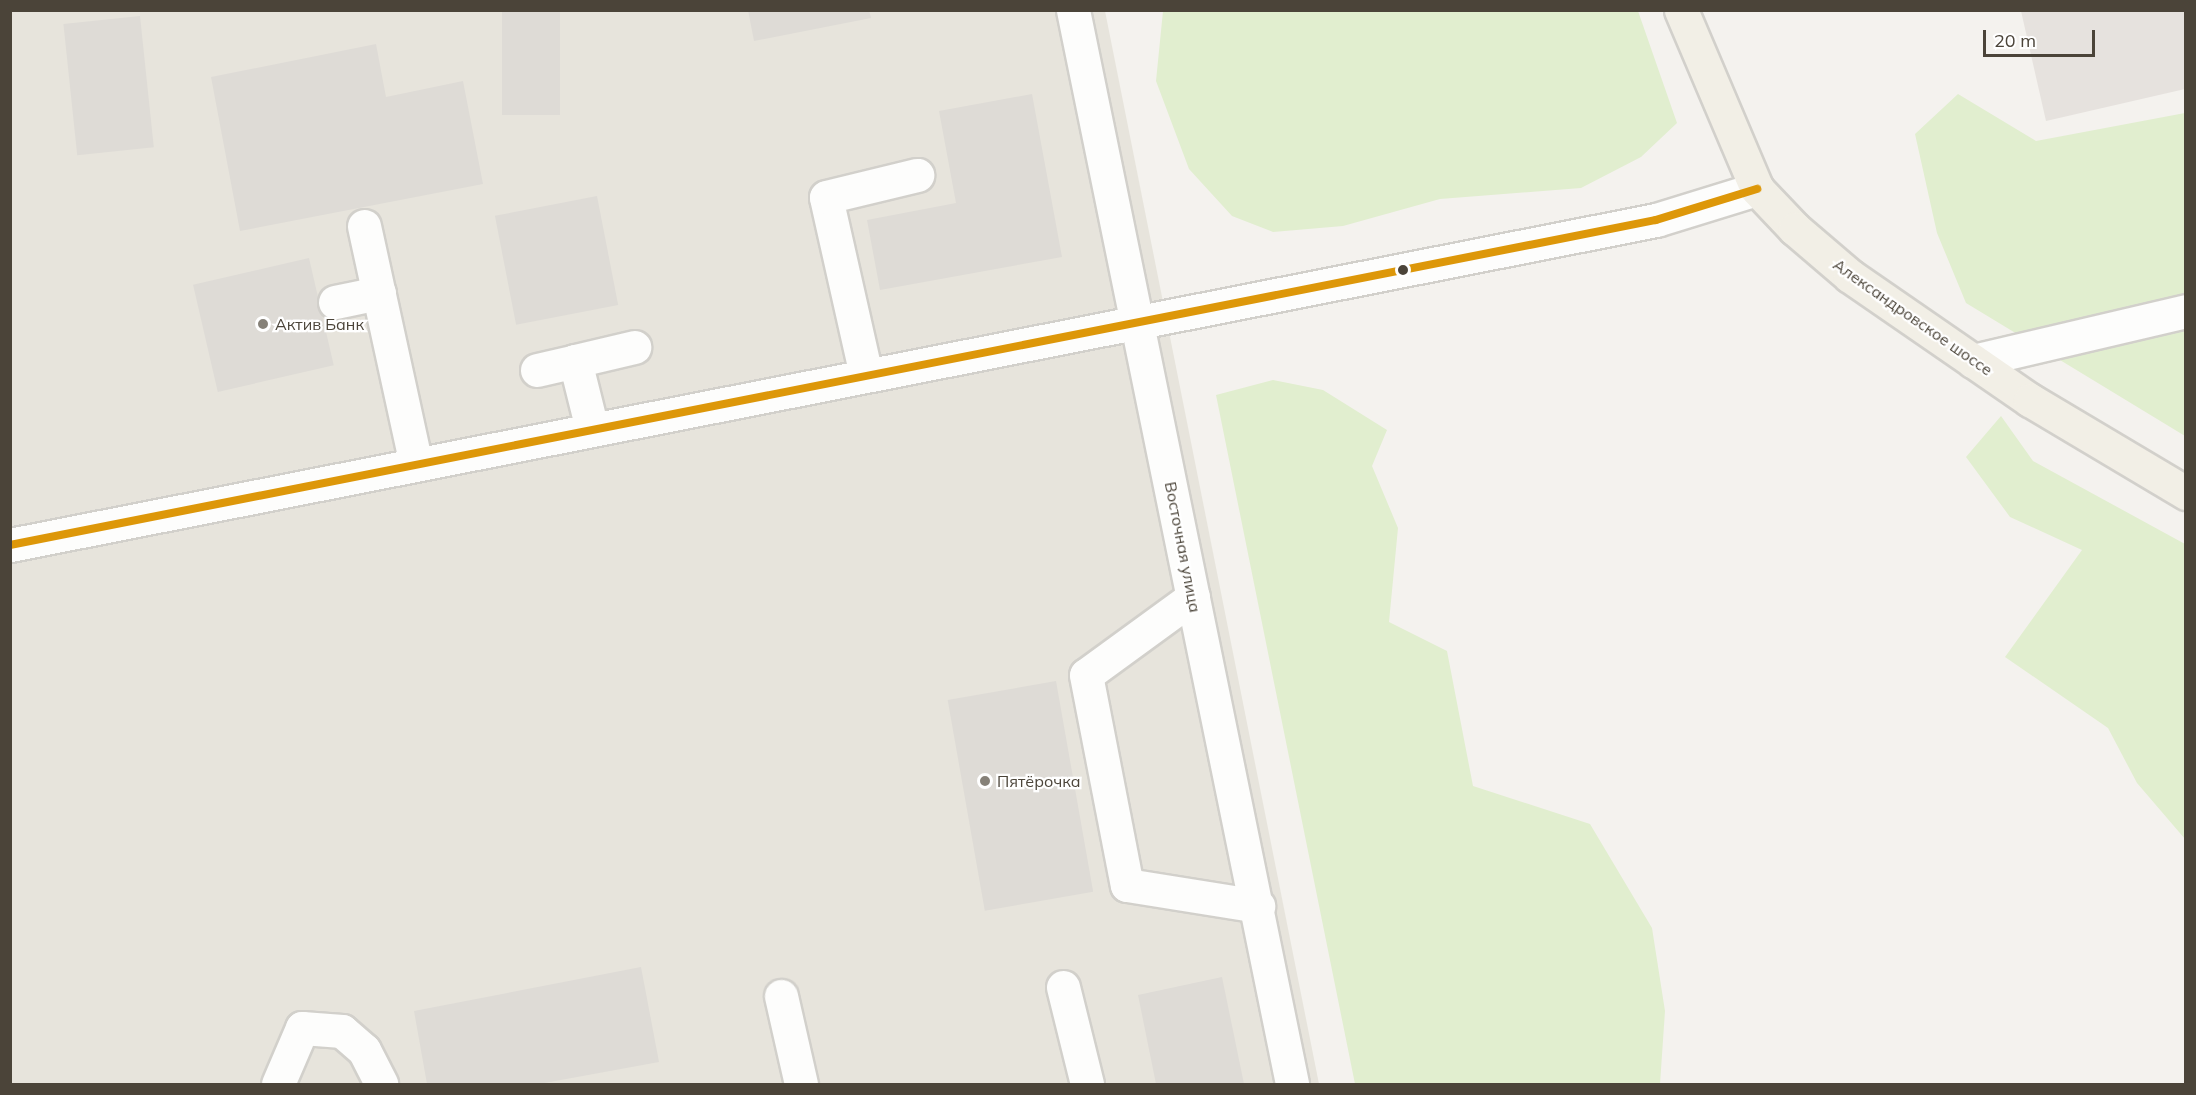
<!DOCTYPE html>
<meta charset="utf-8">
<style>
body{margin:0}
#map{position:relative;width:2196px;height:1095px;overflow:hidden;background:#f4f2ee;font-family:Mulish,sans-serif}
div>[style]{position:absolute}
.residential>*{inset:0;background:#e7e4dc}
.industrial>*{inset:0;background:#e6e2de}
.green>*{inset:0;background:#e1eecf}
.building>*{inset:0;background:#dedbd6;transform-origin:0 0}
.roads{filter:drop-shadow(2px 0 #d2d0cb) drop-shadow(-2px 0 #d2d0cb) drop-shadow(0 2px #d2d0cb) drop-shadow(0 -2px #d2d0cb)}
.minor>*{height:33px;margin:-16.5px;padding:0 16.5px;transform-origin:16.5px;border-radius:16.5px;background:#fdfdfc}
.major>*{height:33px;margin:-16.5px;padding:0 16.5px;transform-origin:16.5px;border-radius:16.5px;background:#f2efe6}
.bus-1>*{height:8px;margin:-4px;padding:0 4px;transform-origin:4px;border-radius:4px;background:#dd9709}
.dots>*{width:16px;height:16px;translate:-50% -50%;box-sizing:border-box;border:3px solid #fff;border-radius:50%}
span{translate:-50% -50%;white-space:nowrap;text-align:center;line-height:1.15;-webkit-text-stroke:4.5px #fff;paint-order:stroke}
.street-label{font-size:16px;color:#4b4439}
.poi-label{font-size:16px;color:#4b4439}
.left{translate:0 -50%;text-align:left}
.frame{position:absolute;inset:0;border:12px solid #4b4439;pointer-events:none}
.scale{position:absolute;left:1983px;top:30px;width:112px;height:27px;box-sizing:border-box;border:3px solid #4b4439;border-top:0;padding-left:8px;font-size:18px;line-height:21px;white-space:nowrap;color:#4b4439;-webkit-text-stroke:4px #fff;paint-order:stroke}
</style>
<div id="map">
<div class="residential">
<i style="clip-path:polygon(10px 11px,1105px 11px,1319px 1084px,11px 1084px)"></i>
</div>
<div class="industrial">
<i style="clip-path:polygon(2021px 11px,2185px 11px,2185px 89px,2046px 121px)"></i>
</div>
<div class="green">
<i style="clip-path:polygon(1163px 11px,1638px 11px,1677px 123px,1641px 157px,1581px 188px,1440px 199px,1343px 226px,1273px 232px,1232px 216px,1189px 169px,1156px 81px)"></i>
<i style="clip-path:polygon(1958px 94px,2036px 141px,2185px 113px,2185px 436px,1966px 303px,1937px 233px,1915px 134px)"></i>
<i style="clip-path:polygon(1273px 380px,1323px 390px,1387px 430px,1372px 466px,1398px 528px,1389px 622px,1447px 651px,1473px 786px,1590px 824px,1652px 928px,1665px 1011px,1660px 1084px,1355px 1084px,1216px 395px)"></i>
<i style="clip-path:polygon(2001px 416px,2033px 461px,2185px 544px,2185px 839px,2137px 783px,2108px 728px,2005px 657px,2082px 550px,2010px 517px,1966px 457px)"></i>
</div>
<div class="building">
<i style="left:502px;top:10px;width:58px;height:105px"></i>
<i style="clip-path:polygon(748px 10px,869px 10px,871px 18px,754px 41px)"></i>
<i style="left:140px;top:16px;width:132px;height:77px;rotate:84deg"></i>
<i style="clip-path:polygon(376px 44px,386px 97px,463px 81px,483px 184px,240px 231px,211px 77px)"></i>
<i style="clip-path:polygon(1032px 94px,1062px 257px,880px 290px,867px 220px,956px 203px,939px 111px)"></i>
<i style="left:597px;top:196px;width:111px;height:104px;rotate:79deg"></i>
<i style="left:309px;top:258px;width:110px;height:119px;rotate:77deg"></i>
<i style="left:1056px;top:681px;width:214px;height:110px;rotate:80deg"></i>
<i style="clip-path:polygon(641px 967px,659px 1062px,539px 1084px,427px 1084px,414px 1011px)"></i>
<i style="clip-path:polygon(1222px 977px,1244px 1084px,1156px 1084px,1138px 995px)"></i>
</div>
<div class="roads">
<div class="minor">
<i style="left:1073px;top:10px;width:1096px;rotate:78.47deg"></i>
<i style="left:364px;top:226px;width:244px;rotate:77.7deg"></i>
<i style="left:335px;top:302px;width:45px;rotate:-11.6deg"></i>
<i style="left:1973px;top:361px;width:219px;rotate:-13.2deg"></i>
<i style="left:537px;top:370px;width:39px;rotate:-13deg"></i>
<i style="left:866px;top:375px;width:182px;rotate:-102.7deg"></i>
<i style="left:826px;top:197px;width:94px;rotate:-13.6deg"></i>
<i style="left:592px;top:429px;width:70px;rotate:-104deg"></i>
<i style="left:575px;top:361px;width:61px;rotate:-13.3deg"></i>
<i style="left:10px;top:545px;width:1678px;rotate:-11.17deg"></i>
<i style="left:1656px;top:220px;width:106px;rotate:-17.1deg"></i>
<i style="left:1193px;top:597px;width:132px;rotate:143.9deg"></i>
<i style="left:1086px;top:675px;width:214px;rotate:79deg"></i>
<i style="left:1127px;top:885px;width:133px;rotate:9.1deg"></i>
<i style="left:1063px;top:987px;width:100px;rotate:76.1deg"></i>
<i style="left:781px;top:996px;width:90px;rotate:77.2deg"></i>
<i style="left:278px;top:1084px;width:61px;rotate:-66.8deg"></i>
<i style="left:302px;top:1028px;width:40px;rotate:4.3deg"></i>
<i style="left:342px;top:1031px;width:29px;rotate:41deg"></i>
<i style="left:364px;top:1050px;width:38px;rotate:63deg"></i>
</div>
<div class="major">
<i style="left:1681px;top:10px;width:194px;rotate:67deg"></i>
<i style="left:1757px;top:189px;width:55px;rotate:46.5deg"></i>
<i style="left:1795px;top:229px;width:72px;rotate:40.5deg"></i>
<i style="left:1850px;top:276px;width:219px;rotate:34.6deg"></i>
<i style="left:2030px;top:400px;width:182px;rotate:30.8deg"></i>
</div>
</div>
<div class="bus-1">
<i style="left:10px;top:545px;width:1678px;rotate:-11.17deg"></i>
<i style="left:1656px;top:220px;width:106px;rotate:-17.1deg"></i>
</div>
<div class="dots">
<i style="left:1403px;top:270px;background:#4b4439"></i>
<i style="left:263px;top:324px;background:#868178"></i>
<i style="left:985px;top:781px;background:#868178"></i>
</div>
<div class="street-label">
<span style="left:1913px;top:317px;rotate:35deg">Александровское шоссе</span>
<span style="left:1183px;top:547px;rotate:79deg">Восточная улица</span>
</div>
<div class="poi-label">
<span class="left" style="left:275px;top:324px">Актив Банк</span>
<span class="left" style="left:997px;top:781px">Пятёрочка</span>
</div>
<div class="frame"></div>
<div class="scale">20 m</div>
</div>
